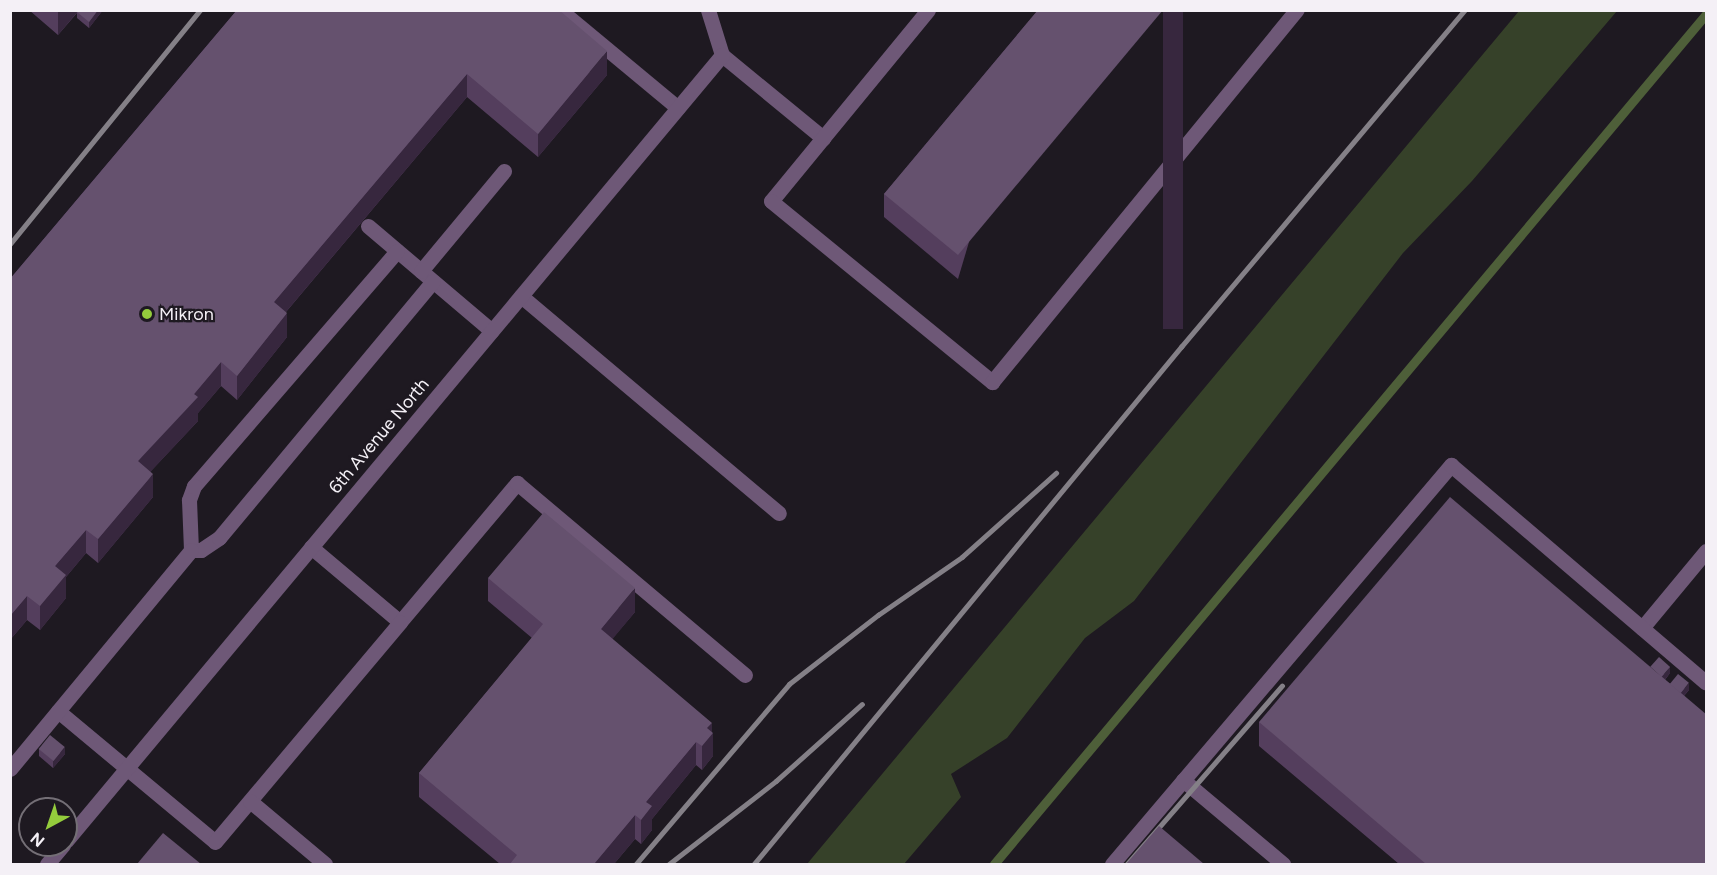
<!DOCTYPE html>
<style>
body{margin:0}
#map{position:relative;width:1717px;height:875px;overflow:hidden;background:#1e1921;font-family:Figtree,sans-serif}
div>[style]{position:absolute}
.green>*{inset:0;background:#364129}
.stream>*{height:9px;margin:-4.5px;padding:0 4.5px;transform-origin:4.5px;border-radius:4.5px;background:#4e5f39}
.service>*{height:15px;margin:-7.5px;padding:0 7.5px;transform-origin:7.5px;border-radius:7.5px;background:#6e5877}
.minor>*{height:15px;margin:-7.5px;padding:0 7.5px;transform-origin:7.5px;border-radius:7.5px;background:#6e5877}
.rail>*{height:4.5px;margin:-2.25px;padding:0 2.25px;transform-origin:2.25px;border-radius:2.25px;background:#848087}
.wall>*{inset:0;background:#543e5d}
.shaded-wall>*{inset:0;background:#37273e;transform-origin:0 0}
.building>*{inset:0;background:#65516e;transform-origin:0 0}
.dots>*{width:16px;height:16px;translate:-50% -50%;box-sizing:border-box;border:3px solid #1e1921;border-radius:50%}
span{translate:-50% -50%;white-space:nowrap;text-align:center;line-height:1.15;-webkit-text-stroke:4.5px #1e1921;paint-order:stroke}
.poi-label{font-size:18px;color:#f4f0f6}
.left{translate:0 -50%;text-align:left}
.street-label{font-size:18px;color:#f4f0f6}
.frame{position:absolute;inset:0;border:12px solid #f4f0f6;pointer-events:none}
.north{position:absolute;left:18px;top:797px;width:60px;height:60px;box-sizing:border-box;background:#1e1921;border:2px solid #746f76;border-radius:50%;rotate:220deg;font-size:16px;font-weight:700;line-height:24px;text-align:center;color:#f4f0f6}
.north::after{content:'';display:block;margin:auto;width:21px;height:27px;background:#94cc3c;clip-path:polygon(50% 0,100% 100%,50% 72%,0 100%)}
</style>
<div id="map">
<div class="green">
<i style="clip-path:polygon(1519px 11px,1617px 11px,1472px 181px,1403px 253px,1134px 601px,1085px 638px,1007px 738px,951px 774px,961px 797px,904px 864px,807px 864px)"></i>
</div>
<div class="stream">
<i style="left:994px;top:864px;width:1109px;rotate:-50.05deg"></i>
</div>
<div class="service">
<i style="left:560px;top:10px;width:153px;rotate:39.7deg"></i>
<i style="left:708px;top:10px;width:47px;rotate:72.7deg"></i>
<i style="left:722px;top:55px;width:131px;rotate:39.4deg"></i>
<i style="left:928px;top:10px;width:247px;rotate:129.4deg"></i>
<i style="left:771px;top:201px;width:286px;rotate:39.3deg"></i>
<i style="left:992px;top:382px;width:481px;rotate:-50.7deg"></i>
<i style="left:368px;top:226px;width:162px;rotate:40.3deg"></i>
<i style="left:397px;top:251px;width:311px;rotate:130.8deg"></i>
<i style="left:194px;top:486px;width:15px;rotate:110deg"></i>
<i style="left:189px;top:500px;width:50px;rotate:87.7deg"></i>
<i style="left:191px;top:550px;width:10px"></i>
<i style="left:201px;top:550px;width:22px;rotate:-34deg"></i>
<i style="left:219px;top:538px;width:334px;rotate:-50.2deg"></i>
<i style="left:421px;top:271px;width:130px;rotate:-50.3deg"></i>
<i style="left:521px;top:296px;width:337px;rotate:40.1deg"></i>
<i style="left:311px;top:547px;width:116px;rotate:40.1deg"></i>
<i style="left:400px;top:622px;width:182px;rotate:-49.9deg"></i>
<i style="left:517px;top:483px;width:298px;rotate:40.1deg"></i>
<i style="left:1642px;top:628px;width:100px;rotate:-50.3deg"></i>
<i style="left:58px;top:711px;width:204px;rotate:39.8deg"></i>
<i style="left:215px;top:842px;width:287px;rotate:-49.9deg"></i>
<i style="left:10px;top:769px;width:284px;rotate:-50.4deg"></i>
<i style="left:1183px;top:780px;width:131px;rotate:40deg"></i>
<i style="left:250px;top:801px;width:98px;rotate:40deg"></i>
<i style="left:1112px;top:864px;width:524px;rotate:-49.65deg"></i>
<i style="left:1451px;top:465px;width:335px;rotate:40.5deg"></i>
</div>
<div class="minor">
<i style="left:66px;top:841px;width:1024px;rotate:-50.15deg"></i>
<i style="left:47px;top:864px;width:25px;rotate:-50deg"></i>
</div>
<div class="rail">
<i style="left:10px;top:244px;width:301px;rotate:-50.9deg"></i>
<i style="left:636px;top:864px;width:236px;rotate:-49.6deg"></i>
<i style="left:789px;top:684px;width:113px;rotate:-37.8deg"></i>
<i style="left:878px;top:615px;width:102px;rotate:-34.6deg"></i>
<i style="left:962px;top:557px;width:126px;rotate:-41.8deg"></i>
<i style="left:669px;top:864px;width:135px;rotate:-37.8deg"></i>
<i style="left:776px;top:781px;width:115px;rotate:-41.8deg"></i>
<i style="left:754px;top:864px;width:671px;rotate:-50.45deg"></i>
<i style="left:1181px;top:347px;width:441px;rotate:-49.9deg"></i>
<i style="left:1127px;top:864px;width:236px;rotate:-49deg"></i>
</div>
<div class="wall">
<i style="clip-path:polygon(29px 10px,103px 10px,89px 28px,77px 18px,77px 13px,58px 35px)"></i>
<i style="clip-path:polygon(237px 10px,607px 75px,538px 157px,467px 97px,286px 312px,287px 337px,237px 400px,221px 386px,198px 413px,198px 421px,150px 472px,153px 497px,98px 563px,86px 553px,66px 577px,66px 598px,40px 630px,27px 620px,10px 640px,10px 279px)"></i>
<i style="clip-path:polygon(1038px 10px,958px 279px,884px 217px,884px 194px)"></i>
<i style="clip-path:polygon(488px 578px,635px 612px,612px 639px,712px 732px,713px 756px,702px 770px,696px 765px,652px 819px,652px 830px,641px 844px,635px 839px,614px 864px,500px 864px,419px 797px,419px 773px,532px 638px,488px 601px)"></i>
<i style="clip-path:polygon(1670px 673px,1665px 680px,1669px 683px,1689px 690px,1684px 696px,1707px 864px,1399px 864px,1259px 746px,1259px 722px)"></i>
<i style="clip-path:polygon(39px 749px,65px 754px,53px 768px,39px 756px)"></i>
</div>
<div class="shaded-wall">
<i style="clip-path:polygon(59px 10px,79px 10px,58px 35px,58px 11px)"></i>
<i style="clip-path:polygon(98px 10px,103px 10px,89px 28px,89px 22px)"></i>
<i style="left:1163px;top:10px;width:20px;height:319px"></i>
<i style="clip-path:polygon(607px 51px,607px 75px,538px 157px,538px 134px)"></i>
<i style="clip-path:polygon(467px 74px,467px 97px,274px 326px,274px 302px)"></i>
<i style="clip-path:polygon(287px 313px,287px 337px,237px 400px,237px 376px)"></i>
<i style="clip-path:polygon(221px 362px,221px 386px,198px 413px,198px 421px,138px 485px,138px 461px)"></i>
<i style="clip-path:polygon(153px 474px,153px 497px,98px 563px,98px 539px)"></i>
<i style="clip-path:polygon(86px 530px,86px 553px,66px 577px,66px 598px,40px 630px,40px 606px,55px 566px)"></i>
<i style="clip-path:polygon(635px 588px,635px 612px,601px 653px,601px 629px)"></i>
<i style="clip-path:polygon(27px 596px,27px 620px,10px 640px,10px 616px)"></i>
<i style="clip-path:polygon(1670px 667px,1670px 673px,1660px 686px,1660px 679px)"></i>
<i style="clip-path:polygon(1689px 683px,1689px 690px,1679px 701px,1679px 695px)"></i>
<i style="clip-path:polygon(712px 723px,712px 734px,713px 733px,713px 756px,702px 770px,702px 746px,707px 728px)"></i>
<i style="clip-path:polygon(696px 742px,696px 765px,652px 819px,652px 830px,641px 844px,641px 820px,646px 802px)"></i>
<i style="clip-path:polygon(65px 747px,65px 754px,53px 768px,53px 761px)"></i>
<i style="clip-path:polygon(635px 815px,635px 839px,614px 864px,594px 864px)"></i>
</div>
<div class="building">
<i style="clip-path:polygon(78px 10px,98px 10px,89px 22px,77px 12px)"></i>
<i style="clip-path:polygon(237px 10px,559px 10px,607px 51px,538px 134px,467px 74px,274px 302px,287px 313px,237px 376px,221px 362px,194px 394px,198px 397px,138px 461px,153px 474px,98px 539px,86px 530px,55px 566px,66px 575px,40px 606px,27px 596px,10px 616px,10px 279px)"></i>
<i style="clip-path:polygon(1038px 10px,1163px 10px,958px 255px,884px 194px)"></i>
<i style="clip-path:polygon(1450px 497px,1707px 715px,1707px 864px,1426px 864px,1259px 722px)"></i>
<i style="clip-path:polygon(544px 512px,635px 588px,601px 629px,712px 723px,707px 728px,713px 733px,702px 746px,696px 742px,646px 802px,652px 806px,641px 820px,635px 815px,594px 864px,510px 864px,517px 855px,419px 773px,543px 624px,488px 578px)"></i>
<i style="left:1659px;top:657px;width:15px;height:13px;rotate:42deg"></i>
<i style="left:1678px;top:674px;width:14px;height:13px;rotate:39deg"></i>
<i style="left:50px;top:735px;width:19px;height:18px;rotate:39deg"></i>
<i style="clip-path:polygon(1159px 826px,1204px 864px,1126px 864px)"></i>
<i style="clip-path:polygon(163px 833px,201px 864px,137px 864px)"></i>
</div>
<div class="dots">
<i style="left:147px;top:314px;background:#94cc3c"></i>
</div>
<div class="poi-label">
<span class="left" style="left:159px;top:314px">Mikron</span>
</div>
<div class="street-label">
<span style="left:379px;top:436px;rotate:-50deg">6th Avenue North</span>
</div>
<div class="frame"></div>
<div class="north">N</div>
</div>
